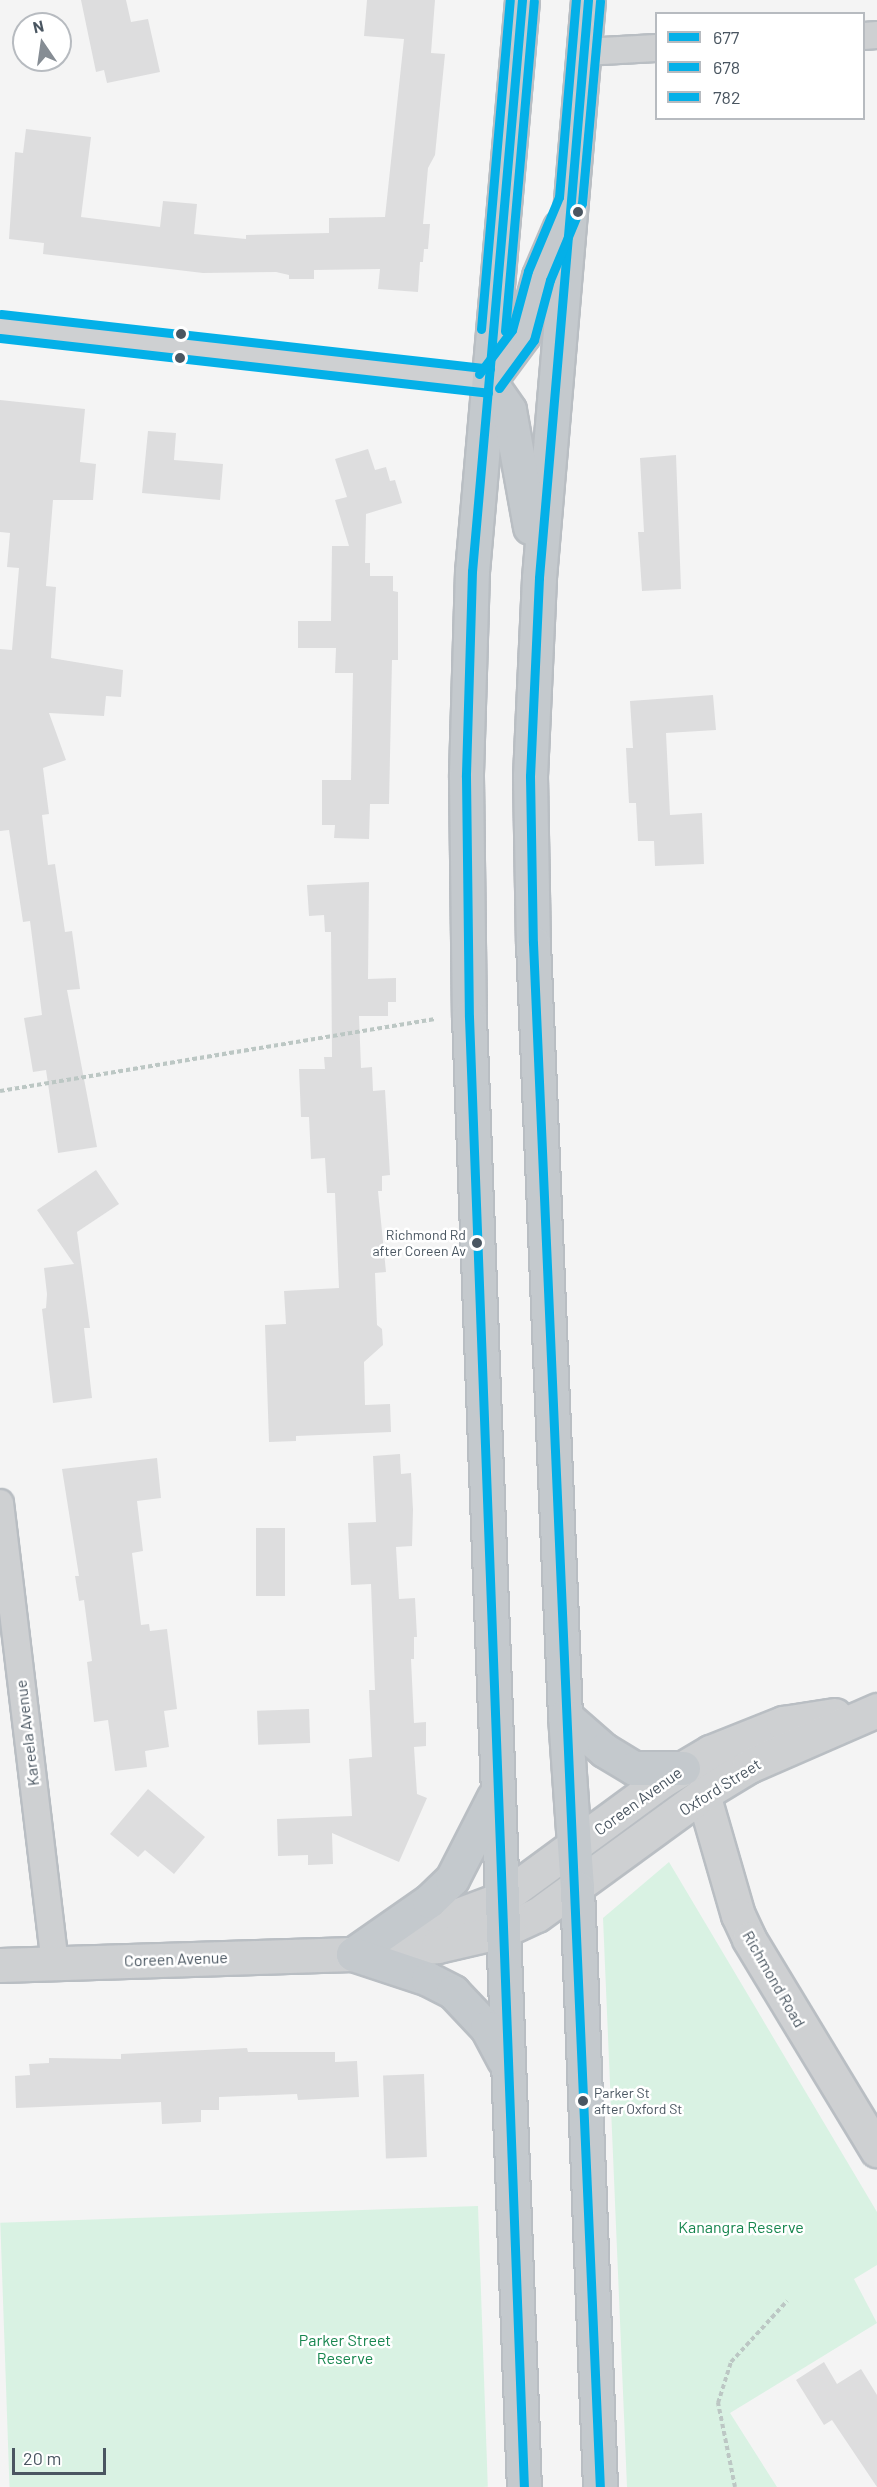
<!DOCTYPE html>
<style>
body{margin:0}
#map{position:relative;width:877px;height:2487px;overflow:hidden;background:#f4f4f4;font-family:Barlow,sans-serif}
div>[style]{position:absolute}
.green>*{inset:0;background:#d9f2e3;transform-origin:0 0}
.building>*{inset:0;background:#ddddde;transform-origin:0 0}
.path>*{height:4px;margin-top:-2px;transform-origin:0;background:repeating-linear-gradient(90deg,#bcc7c4 0 4.5px,transparent 0 7.5px)}
.roads{filter:drop-shadow(2px 0 #b9bec3) drop-shadow(-2px 0 #b9bec3) drop-shadow(0 2px #b9bec3) drop-shadow(0 -2px #b9bec3)}
.minor>*{height:26px;margin:-13px;padding:0 13px;transform-origin:13px;border-radius:13px;background:#ced0d2}
.tertiary>*{height:33px;margin:-16.5px;padding:0 16.5px;transform-origin:16.5px;border-radius:16.5px;background:#ced0d2}
.trunk>*{height:33px;margin:-16.5px;padding:0 16.5px;transform-origin:16.5px;border-radius:16.5px;background:#c4c9cd}
.bus-1>*{height:9px;margin:-4.5px;padding:0 4.5px;transform-origin:4.5px;border-radius:4.5px;background:#04b0e8}
.bus-2>*{height:9px;margin:-4.5px;padding:0 4.5px;transform-origin:4.5px;border-radius:4.5px;background:#04b0e8}
.bus-3>*{height:9px;margin:-4.5px;padding:0 4.5px;transform-origin:4.5px;border-radius:4.5px;background:#04b0e8}
.dots>*{width:16px;height:16px;translate:-50% -50%;box-sizing:border-box;border:3px solid #fff;border-radius:50%}
span{translate:-50% -50%;white-space:nowrap;text-align:center;line-height:1.15;-webkit-text-stroke:5px #fff;paint-order:stroke}
.bus-label{font-size:14px;color:#4a5661}
.right{translate:-100% -50%;text-align:right}
.left{translate:0 -50%;text-align:left}
.street-label{font-size:16px;color:#4a5661}
.park-label{font-size:16px;color:#17864f}
.legend{position:absolute;left:655px;top:12px;width:210px;height:108px;box-sizing:border-box;background:#fff;border:2px solid #b7bbc0;margin:0;padding:8px 10px;list-style:none;font-size:18px;color:#4a5661}
.legend li{display:flex;align-items:center;gap:12px;height:30px}
.legend b{width:30px;border:2px solid #b7bbc0}
.north{position:absolute;left:12px;top:12px;width:60px;height:60px;box-sizing:border-box;background:#fff;border:2px solid #b7bbc0;border-radius:50%;rotate:347deg;font-size:16px;font-weight:700;line-height:24px;text-align:center;color:#4a5661}
.north::after{content:'';display:block;margin:auto;width:21px;height:27px;background:#868d94;clip-path:polygon(50% 0,100% 100%,50% 72%,0 100%)}
.scale{position:absolute;left:12px;top:2448px;width:94px;height:27px;box-sizing:border-box;border:3px solid #4a5661;border-top:0;padding-left:8px;font-size:18px;line-height:21px;white-space:nowrap;color:#4a5661;-webkit-text-stroke:4px #fff;paint-order:stroke}
</style>
<div id="map">
<div class="green">
<i style="clip-path:polygon(669px 1862px,877px 2212px,877px 2265px,854px 2279px,877px 2323px,730px 2413px,777px 2487px,627px 2487px,603px 1918px)"></i>
<i style="left:478px;top:2206px;width:281px;height:478px;rotate:88deg"></i>
</div>
<div class="building">
<i style="clip-path:polygon(81px 0,126px 0,131px 22px,148px 19px,160px 72px,107px 83px,104px 70px,96px 72px)"></i>
<i style="clip-path:polygon(367px 0,435px 0,431px 53px,445px 54px,435px 155px,428px 168px,423px 224px,430px 224px,428px 249px,424px 249px,423px 262px,420px 262px,418px 292px,378px 289px,380px 269px,314px 270px,314px 279px,289px 279px,289px 275px,276px 272px,203px 273px,43px 254px,44px 243px,9px 239px,15px 152px,23px 153px,26px 129px,91px 137px,81px 217px,160px 227px,163px 201px,197px 204px,194px 234px,246px 239px,246px 235px,329px 233px,329px 218px,385px 217px,404px 39px,364px 36px)"></i>
<i style="clip-path:polygon(0 400px,85px 409px,80px 462px,96px 464px,93px 500px,53px 500px,46px 586px,56px 587px,51px 658px,123px 670px,121px 697px,106px 696px,104px 716px,49px 713px,66px 760px,43px 768px,49px 814px,42px 815px,48px 865px,55px 864px,65px 932px,72px 931px,80px 989px,67px 990px,97px 1147px,58px 1153px,46px 1070px,33px 1072px,24px 1018px,42px 1015px,30px 921px,23px 922px,9px 830px,0 831px,0 649px,12px 650px,19px 568px,7px 567px,10px 533px,0 532px)"></i>
<i style="clip-path:polygon(148px 431px,176px 433px,174px 460px,223px 464px,220px 500px,142px 493px)"></i>
<i style="clip-path:polygon(368px 449px,375px 470px,386px 467px,390px 481px,395px 480px,402px 503px,366px 514px,365px 563px,370px 563px,370px 576px,393px 576px,393px 591px,398px 592px,398px 660px,392px 660px,389px 804px,370px 804px,369px 839px,334px 838px,335px 825px,322px 825px,322px 780px,351px 780px,353px 673px,335px 673px,336px 648px,298px 648px,298px 621px,331px 621px,332px 546px,349px 546px,335px 500px,347px 497px,335px 459px)"></i>
<i style="clip-path:polygon(676px 455px,681px 589px,642px 591px,638px 532px,644px 532px,640px 458px)"></i>
<i style="clip-path:polygon(713px 695px,716px 730px,666px 733px,670px 815px,702px 813px,704px 864px,655px 866px,654px 841px,638px 841px,636px 803px,629px 803px,626px 748px,633px 748px,630px 701px)"></i>
<i style="clip-path:polygon(369px 882px,368px 979px,396px 978px,396px 1002px,388px 1002px,388px 1016px,359px 1016px,361px 1068px,372px 1067px,373px 1091px,385px 1090px,390px 1175px,382px 1176px,382px 1191px,378px 1191px,386px 1272px,375px 1273px,377px 1325px,382px 1329px,383px 1345px,364px 1362px,365px 1405px,390px 1404px,391px 1432px,296px 1436px,296px 1441px,269px 1442px,265px 1325px,286px 1324px,284px 1291px,339px 1288px,335px 1193px,327px 1193px,325px 1158px,311px 1159px,309px 1117px,301px 1117px,299px 1069px,325px 1069px,324px 1057px,332px 1057px,331px 932px,325px 932px,324px 915px,309px 916px,307px 885px)"></i>
<i style="clip-path:polygon(96px 1170px,119px 1204px,77px 1232px,90px 1328px,84px 1328px,92px 1398px,53px 1403px,42px 1309px,46px 1308px,47px 1294px,44px 1268px,74px 1264px,37px 1210px)"></i>
<i style="clip-path:polygon(400px 1454px,401px 1474px,411px 1473px,413px 1510px,412px 1546px,396px 1547px,399px 1599px,415px 1598px,417px 1637px,414px 1637px,414px 1659px,411px 1659px,414px 1723px,426px 1722px,426px 1746px,414px 1747px,417px 1794px,427px 1798px,399px 1862px,332px 1833px,333px 1864px,308px 1865px,308px 1855px,278px 1856px,277px 1819px,352px 1816px,349px 1759px,372px 1757px,369px 1690px,375px 1690px,371px 1584px,351px 1585px,348px 1523px,376px 1522px,373px 1456px)"></i>
<i style="clip-path:polygon(157px 1458px,161px 1498px,137px 1501px,143px 1551px,132px 1553px,141px 1625px,149px 1624px,150px 1631px,167px 1629px,177px 1709px,164px 1711px,169px 1747px,145px 1751px,147px 1767px,115px 1771px,108px 1720px,94px 1722px,87px 1662px,92px 1661px,84px 1600px,79px 1601px,75px 1576px,79px 1576px,62px 1469px)"></i>
<i style="left:256px;top:1528px;width:29px;height:68px"></i>
<i style="left:309px;top:1709px;width:34px;height:52px;rotate:88deg"></i>
<i style="clip-path:polygon(148px 1789px,205px 1837px,174px 1874px,145px 1850px,138px 1857px,110px 1834px)"></i>
<i style="clip-path:polygon(247px 2048px,248px 2052px,335px 2052px,335px 2062px,357px 2061px,359px 2097px,298px 2100px,297px 2094px,219px 2097px,219px 2110px,201px 2110px,201px 2122px,162px 2124px,161px 2102px,16px 2108px,15px 2076px,30px 2075px,29px 2064px,49px 2063px,49px 2058px,121px 2059px,121px 2054px)"></i>
<i style="left:424px;top:2074px;width:83px;height:41px;rotate:88deg"></i>
<i style="clip-path:polygon(824px 2362px,837px 2384px,861px 2369px,877px 2395px,877px 2487px,832px 2420px,824px 2425px,796px 2380px)"></i>
</div>
<div class="path">
<i style="left:0;top:1091px;width:441px;rotate:-9.4deg"></i>
<i style="left:735px;top:2487px;width:86px;rotate:-101.4deg"></i>
<i style="left:718px;top:2403px;width:43px;rotate:-72.4deg"></i>
<i style="left:731px;top:2362px;width:83px;rotate:-47.4deg"></i>
</div>
<div class="roads">
<div class="minor">
<i style="left:864px;top:36px;width:13px;rotate:-4deg"></i>
<i style="left:584px;top:52px;width:72px;rotate:-3.2deg"></i>
<i style="left:0;top:326px;width:492px;rotate:6.4deg"></i>
<i style="left:0;top:1503px;width:463px;rotate:83.2deg"></i>
</div>
<div class="tertiary">
<i style="left:703px;top:1794px;width:126px;rotate:73.9deg"></i>
<i style="left:738px;top:1915px;width:26px;rotate:65deg"></i>
<i style="left:749px;top:1939px;width:247px;rotate:58.8deg"></i>
<i style="left:394px;top:1939px;width:114px;rotate:-20.5deg"></i>
<i style="left:501px;top:1899px;width:201px;rotate:-36.3deg"></i>
<i style="left:663px;top:1780px;width:55px;rotate:-30.8deg"></i>
<i style="left:710px;top:1752px;width:79px;rotate:-21.7deg"></i>
<i style="left:783px;top:1723px;width:52px;rotate:-8.9deg"></i>
<i style="left:0;top:1965px;width:353px;rotate:-1.8deg"></i>
<i style="left:353px;top:1954px;width:85px;rotate:-5.4deg"></i>
<i style="left:438px;top:1946px;width:66px;rotate:-13.2deg"></i>
<i style="left:502px;top:1931px;width:38px;rotate:-25deg"></i>
<i style="left:537px;top:1915px;width:205px;rotate:-36.1deg"></i>
<i style="left:703px;top:1794px;width:54px;rotate:-31.3deg"></i>
<i style="left:749px;top:1766px;width:140px;rotate:-23.6deg"></i>
</div>
<div class="trunk">
<i style="left:522px;top:0;width:573px;rotate:95deg"></i>
<i style="left:472px;top:571px;width:206px;rotate:91.7deg"></i>
<i style="left:466px;top:777px;width:240px;rotate:89.3deg"></i>
<i style="left:469px;top:1017px;width:1471px;rotate:87.86deg"></i>
<i style="left:588px;top:0;width:580px;rotate:94.85deg"></i>
<i style="left:539px;top:578px;width:198px;rotate:92.6deg"></i>
<i style="left:530px;top:776px;width:167px;rotate:89deg"></i>
<i style="left:533px;top:943px;width:774px;rotate:87.63deg"></i>
<i style="left:565px;top:1716px;width:172px;rotate:86deg"></i>
<i style="left:577px;top:1888px;width:599px;rotate:87.8deg"></i>
<i style="left:489px;top:381px;width:35px;rotate:55deg"></i>
<i style="left:509px;top:410px;width:119px;rotate:79.8deg"></i>
<i style="left:489px;top:381px;width:57px;rotate:-53.5deg"></i>
<i style="left:523px;top:335px;width:61px;rotate:-74.8deg"></i>
<i style="left:539px;top:276px;width:53px;rotate:-66.8deg"></i>
<i style="left:565px;top:1716px;width:52px;rotate:41.1deg"></i>
<i style="left:604px;top:1750px;width:35px;rotate:31deg"></i>
<i style="left:634px;top:1768px;width:49px"></i>
<i style="left:353px;top:1954px;width:93px;rotate:-34.9deg"></i>
<i style="left:429px;top:1901px;width:32px;rotate:-44deg"></i>
<i style="left:452px;top:1879px;width:92px;rotate:-62.9deg"></i>
<i style="left:353px;top:1954px;width:79px;rotate:18.4deg"></i>
<i style="left:428px;top:1979px;width:28px;rotate:27deg"></i>
<i style="left:453px;top:1992px;width:50px;rotate:46.6deg"></i>
<i style="left:487px;top:2028px;width:36px;rotate:62deg"></i>
</div>
</div>
<div class="bus-1">
<i style="left:522px;top:0;width:573px;rotate:95deg"></i>
<i style="left:472px;top:571px;width:206px;rotate:91.7deg"></i>
<i style="left:466px;top:777px;width:240px;rotate:89.3deg"></i>
<i style="left:469px;top:1017px;width:1471px;rotate:87.86deg"></i>
<i style="left:588px;top:0;width:580px;rotate:94.85deg"></i>
<i style="left:539px;top:578px;width:198px;rotate:92.6deg"></i>
<i style="left:530px;top:776px;width:167px;rotate:89deg"></i>
<i style="left:533px;top:943px;width:1545px;rotate:87.52deg"></i>
</div>
<div class="bus-2">
<i style="left:505px;top:331px;width:331px;rotate:-85deg"></i>
<i style="left:0;top:338px;width:491px;rotate:6.4deg"></i>
<i style="left:499px;top:388px;width:59px;rotate:-53.9deg"></i>
<i style="left:534px;top:340px;width:62px;rotate:-75.1deg"></i>
<i style="left:550px;top:280px;width:83px;rotate:-67.4deg"></i>
<i style="left:582px;top:203px;width:203px;rotate:-84.9deg"></i>
</div>
<div class="bus-3">
<i style="left:1px;top:314px;width:492px;rotate:6.4deg"></i>
<i style="left:481px;top:329px;width:330px;rotate:-85deg"></i>
<i style="left:479px;top:374px;width:55px;rotate:-53.1deg"></i>
<i style="left:512px;top:330px;width:61px;rotate:-74.8deg"></i>
<i style="left:528px;top:271px;width:80px;rotate:-67.3deg"></i>
<i style="left:559px;top:197px;width:198px;rotate:-85.1deg"></i>
</div>
<div class="dots">
<i style="left:578px;top:212px;background:#4a5661"></i>
<i style="left:181px;top:334px;background:#4a5661"></i>
<i style="left:180px;top:358px;background:#4a5661"></i>
<i style="left:477px;top:1243px;background:#4a5661"></i>
<i style="left:583px;top:2101px;background:#4a5661"></i>
</div>
<div class="bus-label">
<span class="right" style="left:466px;top:1243px">Richmond Rd<br>after Coreen Av</span>
<span class="left" style="left:594px;top:2101px">Parker St<br>after Oxford St</span>
</div>
<div class="street-label">
<span style="left:27px;top:1733px;rotate:-97deg">Kareela Avenue</span>
<span style="left:720px;top:1787px;rotate:-32deg">Oxford Street</span>
<span style="left:638px;top:1801px;rotate:-36deg">Coreen Avenue</span>
<span style="left:176px;top:1959px;rotate:-2deg">Coreen Avenue</span>
<span style="left:774px;top:1979px;rotate:60deg">Richmond Road</span>
</div>
<div class="park-label">
<span style="left:741px;top:2227px">Kanangra Reserve</span>
<span style="left:345px;top:2349px">Parker Street<br>Reserve</span>
</div>
<ul class="legend">
<li><b style="height:8px;background:#04b0e8"></b>677</li>
<li><b style="height:8px;background:#04b0e8"></b>678</li>
<li><b style="height:8px;background:#04b0e8"></b>782</li>
</ul>
<div class="north">N</div>
<div class="scale">20 m</div>
</div>
